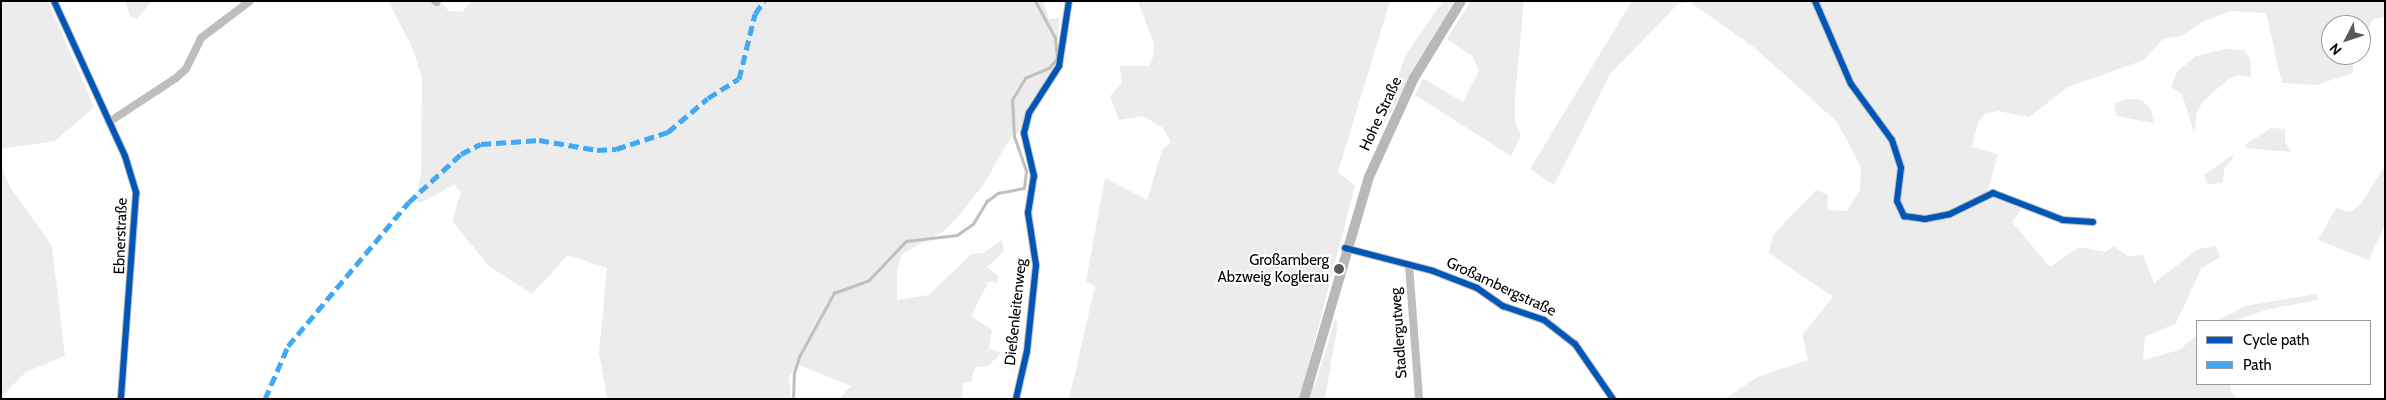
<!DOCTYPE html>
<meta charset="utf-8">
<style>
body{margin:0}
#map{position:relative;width:2386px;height:400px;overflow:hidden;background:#fff;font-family:Cabin,sans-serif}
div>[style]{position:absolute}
.green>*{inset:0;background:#ececec}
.stream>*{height:2.5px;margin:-1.25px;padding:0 1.25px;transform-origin:1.25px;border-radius:1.25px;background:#bfbfbf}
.street>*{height:8px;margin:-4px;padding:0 4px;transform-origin:4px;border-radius:4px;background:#bebebe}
.secondary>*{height:10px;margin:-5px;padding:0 5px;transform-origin:5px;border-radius:5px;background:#b8b8b8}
.quiet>*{height:5px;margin-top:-2.5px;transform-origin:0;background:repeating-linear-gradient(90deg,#3fa9f5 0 10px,transparent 0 15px)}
.cycleway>*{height:6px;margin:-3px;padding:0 3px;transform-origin:3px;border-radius:3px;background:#0057b8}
.dots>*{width:14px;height:14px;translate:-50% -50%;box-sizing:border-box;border:2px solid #fff;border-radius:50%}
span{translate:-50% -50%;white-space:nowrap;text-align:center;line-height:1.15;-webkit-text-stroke:4px #fff;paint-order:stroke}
.street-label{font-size:15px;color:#000}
.poi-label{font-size:15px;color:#000}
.right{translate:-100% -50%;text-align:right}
.frame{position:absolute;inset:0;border:2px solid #000;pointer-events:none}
.legend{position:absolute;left:2196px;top:320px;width:175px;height:65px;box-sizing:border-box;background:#fff;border:1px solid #999;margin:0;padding:6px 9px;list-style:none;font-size:15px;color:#000}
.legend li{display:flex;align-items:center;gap:10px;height:25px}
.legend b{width:25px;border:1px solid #999}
.north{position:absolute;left:2321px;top:15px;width:50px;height:50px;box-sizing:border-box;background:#fff;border:1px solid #999;border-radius:50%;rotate:229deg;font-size:14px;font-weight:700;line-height:20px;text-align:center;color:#000}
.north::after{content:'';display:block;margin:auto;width:18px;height:22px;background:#595959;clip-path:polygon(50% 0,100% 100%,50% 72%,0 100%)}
</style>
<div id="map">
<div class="green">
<i style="clip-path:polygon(1px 1px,48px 1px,94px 107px,55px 141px,1px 149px)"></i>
<i style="clip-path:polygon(125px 1px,152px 1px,137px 19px,130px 16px)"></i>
<i style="clip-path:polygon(388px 1px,439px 1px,449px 11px,462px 12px,472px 1px,1043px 1px,1049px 19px,1059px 18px,1056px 64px,1026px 110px,1019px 133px,1012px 135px,984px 184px,960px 214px,944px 231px,902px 254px,897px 269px,897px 300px,929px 295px,971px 254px,983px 253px,1002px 240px,1004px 251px,987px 267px,999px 277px,996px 283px,989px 281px,971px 316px,992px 330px,989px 348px,1001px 353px,988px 366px,975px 367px,971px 382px,963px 382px,962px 399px,839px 399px,851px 386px,797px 364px,789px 377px,791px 399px,607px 399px,599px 353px,607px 268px,568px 255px,532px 294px,489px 266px,452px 221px,461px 192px,454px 185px,420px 203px,415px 200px,421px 174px,422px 77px,412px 47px)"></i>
<i style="clip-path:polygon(1138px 1px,1390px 1px,1338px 172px,1355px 186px,1304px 382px,1310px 389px,1315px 385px,1335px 319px,1338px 323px,1325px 399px,1069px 399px,1095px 286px,1086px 281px,1105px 178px,1147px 200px,1162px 150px,1171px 142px,1163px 128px,1143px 116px,1119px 120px,1110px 96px,1122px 83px,1120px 66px,1149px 66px,1153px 57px,1154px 44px)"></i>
<i style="clip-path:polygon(1443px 1px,1454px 1px,1369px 150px,1407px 53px)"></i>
<i style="clip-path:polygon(1471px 1px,1524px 1px,1515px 97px,1515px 123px,1521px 135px,1511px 156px,1415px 95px,1423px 78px,1463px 102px,1479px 71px,1473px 57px,1447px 39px)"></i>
<i style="clip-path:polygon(1632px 1px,1812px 1px,1852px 88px,1855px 82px,1817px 1px,2385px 1px,2385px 17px,2373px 19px,2361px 41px,2361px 25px,2331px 25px,2331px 55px,2353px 55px,2353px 73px,2316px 85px,2282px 83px,2266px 13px,2230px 11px,2204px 21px,2182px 36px,2163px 39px,2144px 60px,2068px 87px,2029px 117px,1998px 111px,1985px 114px,1978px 122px,1972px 147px,1998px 154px,1988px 190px,1994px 198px,2022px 209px,2012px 222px,2050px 267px,2079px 247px,2106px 252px,2114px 246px,2128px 256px,2143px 255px,2154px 283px,2198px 249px,2216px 246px,2220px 257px,2201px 269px,2176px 323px,2145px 337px,2143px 360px,2179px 350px,2197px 335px,2197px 384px,2230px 384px,2231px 392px,2238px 399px,1725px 399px,1757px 377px,1808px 360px,1802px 335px,1833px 297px,1769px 253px,1773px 235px,1816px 190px,1828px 195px,1827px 210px,1847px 211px,1860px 190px,1861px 167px,1837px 122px,1756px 49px,1690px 2px,1678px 4px,1610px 74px,1554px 185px,1530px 169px)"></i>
<i style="clip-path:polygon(2226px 49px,2244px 50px,2250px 59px,2251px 77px,2237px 75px,2229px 79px,2204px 100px,2197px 112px,2194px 133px,2182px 94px,2171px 87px,2177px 72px,2196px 56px)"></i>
<i style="clip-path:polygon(2126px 99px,2142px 100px,2151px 110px,2154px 123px,2116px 116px,2114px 104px)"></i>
<i style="clip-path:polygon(2271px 128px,2285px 129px,2285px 142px,2291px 152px,2246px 148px,2245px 145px)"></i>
<i style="clip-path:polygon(2232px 155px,2234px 157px,2225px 167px,2222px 183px,2208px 184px,2204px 175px)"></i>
<i style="clip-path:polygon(2385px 165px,2385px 224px,2369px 260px,2318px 240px,2336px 208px,2350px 212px,2361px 204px)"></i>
<i style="clip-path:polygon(1px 166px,10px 187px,52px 246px,65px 356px,26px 372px,1px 397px)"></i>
<i style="clip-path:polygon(2317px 294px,2318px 300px,2269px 309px,2233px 321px,2216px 321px,2245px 306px)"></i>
</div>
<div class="stream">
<i style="left:793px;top:399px;width:26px;rotate:-88deg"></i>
<i style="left:794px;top:373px;width:19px;rotate:-72deg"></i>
<i style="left:800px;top:355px;width:71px;rotate:-61.3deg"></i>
<i style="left:834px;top:293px;width:37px;rotate:-20deg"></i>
<i style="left:869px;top:280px;width:54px;rotate:-46.5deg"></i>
<i style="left:906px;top:241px;width:51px;rotate:-6.7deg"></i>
<i style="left:957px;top:235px;width:19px;rotate:-35deg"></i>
<i style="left:973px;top:224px;width:27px;rotate:-59deg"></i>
<i style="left:987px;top:201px;width:14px;rotate:-36deg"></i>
<i style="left:998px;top:193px;width:26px;rotate:-11deg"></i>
<i style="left:1024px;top:188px;width:17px;rotate:-83deg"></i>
<i style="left:1026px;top:171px;width:36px;rotate:-109deg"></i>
<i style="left:1014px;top:137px;width:37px;rotate:-93deg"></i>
<i style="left:1012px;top:100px;width:26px;rotate:-59deg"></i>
<i style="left:1025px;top:78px;width:26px;rotate:-23deg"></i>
<i style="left:1049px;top:68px;width:13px;rotate:-51deg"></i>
<i style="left:1057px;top:58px;width:20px;rotate:-96deg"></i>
<i style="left:1055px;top:38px;width:42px;rotate:-118.4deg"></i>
</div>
<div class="street">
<i style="left:54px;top:1px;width:170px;rotate:65.4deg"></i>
<i style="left:125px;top:156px;width:39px;rotate:73deg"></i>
<i style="left:136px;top:193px;width:207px;rotate:94.2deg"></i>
<i style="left:435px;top:1px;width:2px;rotate:27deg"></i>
<i style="left:1815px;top:1px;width:90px;rotate:66.6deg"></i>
<i style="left:1851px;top:84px;width:69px;rotate:53.8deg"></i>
<i style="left:1892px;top:140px;width:29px;rotate:72deg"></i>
<i style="left:1901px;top:168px;width:33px;rotate:97deg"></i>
<i style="left:1897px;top:201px;width:17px;rotate:65deg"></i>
<i style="left:1904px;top:216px;width:21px;rotate:8deg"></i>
<i style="left:1925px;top:219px;width:25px;rotate:-11deg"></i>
<i style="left:1950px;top:214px;width:48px;rotate:-26deg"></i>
<i style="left:1993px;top:193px;width:75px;rotate:21.1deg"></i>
<i style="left:2063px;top:220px;width:30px;rotate:4deg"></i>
<i style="left:109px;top:122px;width:80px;rotate:-33.3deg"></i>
<i style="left:176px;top:78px;width:13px;rotate:-42deg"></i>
<i style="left:186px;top:69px;width:34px;rotate:-64deg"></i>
<i style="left:201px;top:38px;width:61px;rotate:-37.1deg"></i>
<i style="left:1345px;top:248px;width:91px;rotate:14.6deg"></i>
<i style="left:1433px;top:271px;width:47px;rotate:21.1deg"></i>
<i style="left:1477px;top:288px;width:32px;rotate:35deg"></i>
<i style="left:1503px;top:306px;width:43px;rotate:18.9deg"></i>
<i style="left:1544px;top:320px;width:39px;rotate:38deg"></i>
<i style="left:1575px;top:344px;width:67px;rotate:55.4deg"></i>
<i style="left:1409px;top:265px;width:134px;rotate:85.7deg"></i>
<i style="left:1016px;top:399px;width:49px;rotate:-77.1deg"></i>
<i style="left:1027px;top:351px;width:86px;rotate:-84deg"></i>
<i style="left:1036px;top:265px;width:53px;rotate:-98.7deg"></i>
<i style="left:1028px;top:213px;width:37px;rotate:-81deg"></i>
<i style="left:1034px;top:176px;width:44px;rotate:-103.1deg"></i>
<i style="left:1024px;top:133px;width:21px;rotate:-76deg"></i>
<i style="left:1029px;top:113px;width:56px;rotate:-57.4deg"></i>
<i style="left:1059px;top:66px;width:66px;rotate:-81.3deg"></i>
</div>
<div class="secondary">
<i style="left:1304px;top:399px;width:231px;rotate:-73.7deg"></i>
<i style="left:1369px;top:177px;width:109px;rotate:-65.6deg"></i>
<i style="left:1414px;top:78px;width:90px;rotate:-58.6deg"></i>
</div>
<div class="quiet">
<i style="left:265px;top:399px;width:58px;rotate:-66.5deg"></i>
<i style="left:288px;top:346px;width:188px;rotate:-50deg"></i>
<i style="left:409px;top:202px;width:71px;rotate:-42.7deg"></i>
<i style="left:461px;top:154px;width:22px;rotate:-27deg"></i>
<i style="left:481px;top:144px;width:58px;rotate:-3.9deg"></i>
<i style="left:539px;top:140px;width:59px;rotate:9.8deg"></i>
<i style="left:597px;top:150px;width:19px;rotate:-3deg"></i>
<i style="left:616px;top:149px;width:55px;rotate:-18.1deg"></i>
<i style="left:668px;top:132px;width:52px;rotate:-40.4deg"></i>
<i style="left:708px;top:98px;width:36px;rotate:-32deg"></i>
<i style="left:739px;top:79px;width:67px;rotate:-76.2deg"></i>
<i style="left:755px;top:14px;width:16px;rotate:-55deg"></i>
</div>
<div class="cycleway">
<i style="left:54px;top:1px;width:170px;rotate:65.4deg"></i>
<i style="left:125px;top:156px;width:39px;rotate:73deg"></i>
<i style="left:136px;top:193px;width:207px;rotate:94.2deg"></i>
<i style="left:1815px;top:1px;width:90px;rotate:66.6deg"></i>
<i style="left:1851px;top:84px;width:69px;rotate:53.8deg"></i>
<i style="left:1892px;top:140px;width:29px;rotate:72deg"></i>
<i style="left:1901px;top:168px;width:33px;rotate:97deg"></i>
<i style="left:1897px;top:201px;width:17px;rotate:65deg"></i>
<i style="left:1904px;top:216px;width:21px;rotate:8deg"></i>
<i style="left:1925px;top:219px;width:25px;rotate:-11deg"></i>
<i style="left:1950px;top:214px;width:48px;rotate:-26deg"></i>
<i style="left:1993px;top:193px;width:75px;rotate:21.1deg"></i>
<i style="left:2063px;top:220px;width:30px;rotate:4deg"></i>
<i style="left:1345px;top:248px;width:91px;rotate:14.6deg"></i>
<i style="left:1433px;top:271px;width:47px;rotate:21.1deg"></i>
<i style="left:1477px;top:288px;width:32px;rotate:35deg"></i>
<i style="left:1503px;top:306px;width:43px;rotate:18.9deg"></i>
<i style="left:1544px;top:320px;width:39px;rotate:38deg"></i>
<i style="left:1575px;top:344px;width:67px;rotate:55.4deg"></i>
<i style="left:1016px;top:399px;width:49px;rotate:-77.1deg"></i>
<i style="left:1027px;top:351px;width:86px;rotate:-84deg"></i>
<i style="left:1036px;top:265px;width:53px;rotate:-98.7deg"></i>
<i style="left:1028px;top:213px;width:37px;rotate:-81deg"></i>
<i style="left:1034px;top:176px;width:44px;rotate:-103.1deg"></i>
<i style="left:1024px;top:133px;width:21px;rotate:-76deg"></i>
<i style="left:1029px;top:113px;width:56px;rotate:-57.4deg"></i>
<i style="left:1059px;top:66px;width:66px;rotate:-81.3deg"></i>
</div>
<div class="dots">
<i style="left:1339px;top:269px;background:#595959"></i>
</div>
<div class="street-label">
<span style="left:1381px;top:114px;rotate:-65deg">Hohe Straße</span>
<span style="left:121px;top:236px;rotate:-88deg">Ebnerstraße</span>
<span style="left:1501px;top:287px;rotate:25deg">Großambergstraße</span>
<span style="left:1016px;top:312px;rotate:-84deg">Dießenleitenweg</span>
<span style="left:1399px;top:333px;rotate:-94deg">Stadlergutweg</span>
</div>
<div class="poi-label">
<span class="right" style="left:1329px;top:269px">Großamberg<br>Abzweig Koglerau</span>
</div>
<div class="frame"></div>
<ul class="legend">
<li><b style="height:6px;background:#0057b8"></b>Cycle path</li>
<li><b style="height:6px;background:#3fa9f5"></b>Path</li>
</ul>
<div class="north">N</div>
</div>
